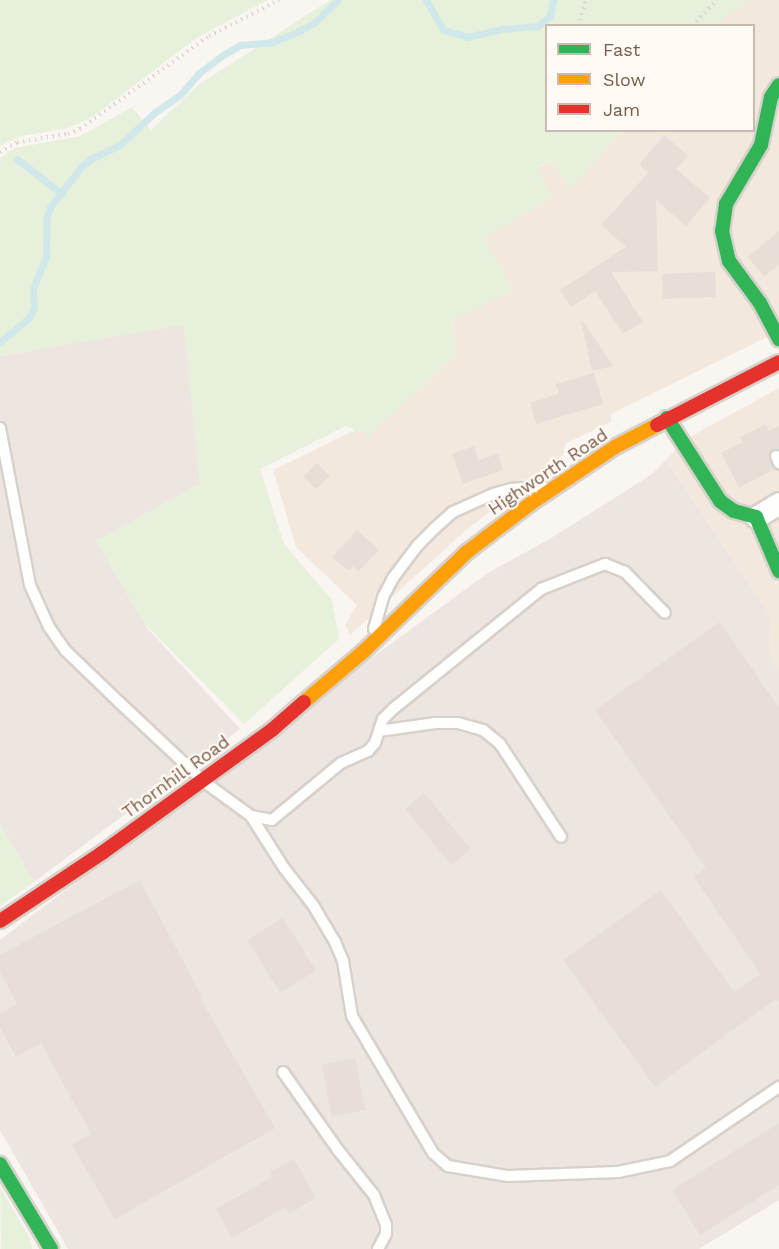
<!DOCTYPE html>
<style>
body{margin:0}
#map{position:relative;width:779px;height:1249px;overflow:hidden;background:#f9f5f0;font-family:"Work Sans",sans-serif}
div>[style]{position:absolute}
.residential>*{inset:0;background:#f2e8de}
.industrial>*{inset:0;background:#ede5e0}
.green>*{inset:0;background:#e7f0db}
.stream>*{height:7px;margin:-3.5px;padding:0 3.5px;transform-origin:3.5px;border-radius:3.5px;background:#d0e8ea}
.building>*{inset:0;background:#e6ded7;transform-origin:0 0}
.path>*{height:4px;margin-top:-2px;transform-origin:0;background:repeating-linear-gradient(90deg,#dcd5d0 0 1.5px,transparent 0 6px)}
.roads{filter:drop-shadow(2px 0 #d7d1cb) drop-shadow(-2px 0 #d7d1cb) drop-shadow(0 2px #d7d1cb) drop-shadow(0 -2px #d7d1cb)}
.lane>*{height:10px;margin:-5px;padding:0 5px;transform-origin:5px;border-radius:5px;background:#fefefd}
.street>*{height:21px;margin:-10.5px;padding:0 10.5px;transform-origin:10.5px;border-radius:10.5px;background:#fefefd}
.fast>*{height:14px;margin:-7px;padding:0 7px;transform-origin:7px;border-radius:7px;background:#30b455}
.slow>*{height:14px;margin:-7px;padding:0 7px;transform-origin:7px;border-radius:7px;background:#ff9f0a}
.jam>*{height:14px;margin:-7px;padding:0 7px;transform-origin:7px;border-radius:7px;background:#e5322d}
span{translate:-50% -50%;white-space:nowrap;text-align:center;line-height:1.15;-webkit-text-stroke:4.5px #fffaf3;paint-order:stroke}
.street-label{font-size:18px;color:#7a5c4d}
.legend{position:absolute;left:545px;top:24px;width:210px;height:108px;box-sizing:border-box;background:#fffaf3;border:2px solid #cabbb1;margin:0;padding:8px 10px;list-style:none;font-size:18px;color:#7a5c4d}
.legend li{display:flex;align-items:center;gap:12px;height:30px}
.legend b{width:30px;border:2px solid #cabbb1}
</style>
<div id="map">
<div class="residential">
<i style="clip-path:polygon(751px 0,779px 0,779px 331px,611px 414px,611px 422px,566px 443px,563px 455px,465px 531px,350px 635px,345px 625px,357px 605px,296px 547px,273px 470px,355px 430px,369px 436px,457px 353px,452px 320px,513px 290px,484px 237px,551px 198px,538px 167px,551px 162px,571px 190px,620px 131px,754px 130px,754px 26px,715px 25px,722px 18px)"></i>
<i style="clip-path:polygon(779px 388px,779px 671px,769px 652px,770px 615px,666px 460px,686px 439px)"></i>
</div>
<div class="industrial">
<i style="clip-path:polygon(184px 324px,200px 484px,96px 541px,148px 629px,240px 729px,34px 882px,0 824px,0 356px)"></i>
<i style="clip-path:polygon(666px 460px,770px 615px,769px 652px,779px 671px,779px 1200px,699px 1249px,68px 1249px,0 1130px,0 940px,370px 659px,488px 573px,551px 538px,621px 494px,652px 474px)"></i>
</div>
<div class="green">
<i style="clip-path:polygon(0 0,268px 0,198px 37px,92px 117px,68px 128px,21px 136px,0 146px)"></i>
<i style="clip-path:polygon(330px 0,751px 0,715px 25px,546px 26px,546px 130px,620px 131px,571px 190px,551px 162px,538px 166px,551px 198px,484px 237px,513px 290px,452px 320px,457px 353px,369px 436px,345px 426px,260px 469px,284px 544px,332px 600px,339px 639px,244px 724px,145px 624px,96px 541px,200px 484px,184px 325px,0 356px,0 158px,15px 148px,81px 136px,132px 107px,151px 130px,198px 85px)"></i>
<i style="clip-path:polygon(0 824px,34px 882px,0 906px)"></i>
<i style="clip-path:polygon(0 1187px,30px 1238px,32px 1249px,1px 1249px)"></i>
</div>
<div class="stream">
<i style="left:426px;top:0;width:34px;rotate:60deg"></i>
<i style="left:443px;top:30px;width:25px;rotate:16deg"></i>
<i style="left:467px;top:37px;width:37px;rotate:-13deg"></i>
<i style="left:503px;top:29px;width:35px;rotate:-5deg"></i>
<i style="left:538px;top:26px;width:16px;rotate:-40deg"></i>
<i style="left:550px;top:16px;width:16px;rotate:-79deg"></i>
<i style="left:17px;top:159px;width:57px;rotate:37.9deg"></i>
<i style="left:0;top:342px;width:38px;rotate:-40deg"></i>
<i style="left:29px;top:318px;width:11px;rotate:-63deg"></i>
<i style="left:34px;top:308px;width:20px;rotate:-93deg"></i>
<i style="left:33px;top:288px;width:34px;rotate:-67deg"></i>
<i style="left:46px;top:257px;width:39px;rotate:-89deg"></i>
<i style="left:47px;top:218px;width:11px;rotate:-75deg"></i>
<i style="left:50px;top:207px;width:52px;rotate:-52deg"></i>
<i style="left:82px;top:166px;width:11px;rotate:-38deg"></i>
<i style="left:91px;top:159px;width:32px;rotate:-26deg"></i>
<i style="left:120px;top:145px;width:47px;rotate:-43.3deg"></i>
<i style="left:154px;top:113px;width:32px;rotate:-35deg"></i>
<i style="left:180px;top:95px;width:29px;rotate:-49deg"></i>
<i style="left:199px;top:73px;width:30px;rotate:-37deg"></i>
<i style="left:223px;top:55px;width:20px;rotate:-30deg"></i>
<i style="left:240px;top:45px;width:32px;rotate:-5deg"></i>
<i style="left:272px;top:42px;width:31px;rotate:-22deg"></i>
<i style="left:301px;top:30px;width:15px;rotate:-28deg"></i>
<i style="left:314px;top:23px;width:33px;rotate:-44deg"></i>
</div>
<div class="building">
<i style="clip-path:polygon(664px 135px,688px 156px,676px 169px,710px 198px,686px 226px,656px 200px,658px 271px,611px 272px,643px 322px,623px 334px,595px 291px,571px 307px,560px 290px,626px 247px,601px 225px,648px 173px,639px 164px)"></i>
<i style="clip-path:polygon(779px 231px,779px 264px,764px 277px,748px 257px)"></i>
<i style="left:715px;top:272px;width:25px;height:53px;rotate:88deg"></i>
<i style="clip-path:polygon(581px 321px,583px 321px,613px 366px,592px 371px)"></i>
<i style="clip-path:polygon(594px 373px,603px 404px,536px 424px,530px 403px,559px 394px,556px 384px)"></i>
<i style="clip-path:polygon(766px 424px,769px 431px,779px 426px,779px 449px,773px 449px,769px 456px,775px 469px,739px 488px,721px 453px,743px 442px,740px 437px)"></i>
<i style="clip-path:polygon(474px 446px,479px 460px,498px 454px,503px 470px,463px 484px,452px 454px)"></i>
<i style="left:317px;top:463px;width:18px;height:19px;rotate:45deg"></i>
<i style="clip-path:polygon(357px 530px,379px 550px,358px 572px,353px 566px,349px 571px,332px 557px)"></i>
<i style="clip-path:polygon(720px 622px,779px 708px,779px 1002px,777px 999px,752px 1016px,655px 1087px,563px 960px,661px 890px,734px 992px,760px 974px,694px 877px,706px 868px,595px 710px)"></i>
<i style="left:424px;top:793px;width:73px;height:25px;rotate:50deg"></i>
<i style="clip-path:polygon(140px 880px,201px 995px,199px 996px,275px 1128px,115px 1219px,72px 1145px,91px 1134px,41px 1043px,16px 1057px,0 1027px,0 1014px,17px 1004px,0 972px,0 955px)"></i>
<i style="left:283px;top:918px;width:62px;height:42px;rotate:58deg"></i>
<i style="left:355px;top:1058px;width:53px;height:34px;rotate:79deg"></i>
<i style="clip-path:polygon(779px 1123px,779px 1185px,700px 1235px,672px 1190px)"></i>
<i style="clip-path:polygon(294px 1159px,316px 1198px,289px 1214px,285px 1207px,232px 1238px,216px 1209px,272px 1177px,270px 1172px)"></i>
</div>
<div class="path">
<i style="left:578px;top:26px;width:27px;rotate:-73deg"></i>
<i style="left:692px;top:26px;width:36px;rotate:-46deg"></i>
<i style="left:0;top:152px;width:20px;rotate:-30deg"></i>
<i style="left:17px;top:142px;width:52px;rotate:-8.9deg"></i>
<i style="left:68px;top:134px;width:13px;rotate:-23deg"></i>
<i style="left:80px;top:129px;width:159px;rotate:-35.8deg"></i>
<i style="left:209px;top:36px;width:79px;rotate:-27.2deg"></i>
</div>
<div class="roads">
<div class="lane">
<i style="left:0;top:428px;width:160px;rotate:79.2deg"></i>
<i style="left:30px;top:585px;width:46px;rotate:65.7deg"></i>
<i style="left:49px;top:627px;width:29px;rotate:55deg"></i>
<i style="left:66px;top:651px;width:74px;rotate:43.9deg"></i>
<i style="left:119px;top:702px;width:115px;rotate:43.2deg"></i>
<i style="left:203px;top:781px;width:59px;rotate:36.1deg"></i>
<i style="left:251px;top:816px;width:21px;rotate:11deg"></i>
<i style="left:272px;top:820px;width:89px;rotate:-39.6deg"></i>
<i style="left:341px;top:763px;width:30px;rotate:-24deg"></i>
<i style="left:368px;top:751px;width:11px;rotate:-49deg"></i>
<i style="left:375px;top:743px;width:25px;rotate:-72deg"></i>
<i style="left:383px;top:719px;width:14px;rotate:-45deg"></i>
<i style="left:393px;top:709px;width:191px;rotate:-39deg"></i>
<i style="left:541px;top:589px;width:69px;rotate:-21.3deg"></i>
<i style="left:605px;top:564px;width:22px;rotate:22deg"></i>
<i style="left:625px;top:572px;width:57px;rotate:45.7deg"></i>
<i style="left:776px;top:456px;width:8px;rotate:67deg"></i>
<i style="left:374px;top:629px;width:33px;rotate:-74deg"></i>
<i style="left:383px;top:597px;width:21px;rotate:-62deg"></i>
<i style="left:393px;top:578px;width:41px;rotate:-52.9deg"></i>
<i style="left:418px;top:545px;width:24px;rotate:-45deg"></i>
<i style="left:435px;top:528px;width:24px;rotate:-42deg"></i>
<i style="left:453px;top:512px;width:44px;rotate:-24.2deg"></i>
<i style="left:493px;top:494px;width:19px;rotate:-16deg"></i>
<i style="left:511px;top:489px;width:32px;rotate:-5deg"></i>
<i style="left:379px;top:731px;width:57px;rotate:-8.1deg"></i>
<i style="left:435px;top:723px;width:23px"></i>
<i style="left:458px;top:723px;width:26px;rotate:16deg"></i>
<i style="left:483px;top:730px;width:22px;rotate:39deg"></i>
<i style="left:500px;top:744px;width:111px;rotate:56.7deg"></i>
<i style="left:251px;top:816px;width:62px;rotate:57.6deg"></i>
<i style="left:284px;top:868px;width:47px;rotate:51.9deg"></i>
<i style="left:313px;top:905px;width:43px;rotate:59.3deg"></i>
<i style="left:335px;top:942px;width:21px;rotate:67deg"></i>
<i style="left:343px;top:961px;width:56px;rotate:80.7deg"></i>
<i style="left:352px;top:1016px;width:159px;rotate:59.4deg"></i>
<i style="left:433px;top:1153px;width:20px;rotate:41deg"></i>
<i style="left:448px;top:1166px;width:61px;rotate:9.5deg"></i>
<i style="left:508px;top:1176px;width:110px;rotate:-2.1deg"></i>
<i style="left:618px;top:1172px;width:53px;rotate:-11.9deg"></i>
<i style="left:670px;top:1161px;width:132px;rotate:-34.2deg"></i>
<i style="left:283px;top:1072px;width:95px;rotate:54.8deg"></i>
<i style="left:338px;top:1150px;width:58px;rotate:51.3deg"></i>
<i style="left:374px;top:1195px;width:32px;rotate:68deg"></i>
<i style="left:386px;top:1225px;width:9px;rotate:90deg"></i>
<i style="left:386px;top:1234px;width:17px;rotate:118deg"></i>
</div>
<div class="street">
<i style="left:756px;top:517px;width:27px;rotate:-31deg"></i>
</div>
<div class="fast">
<i style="left:779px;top:85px;width:14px;rotate:124deg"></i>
<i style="left:771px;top:97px;width:49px;rotate:101.8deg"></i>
<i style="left:761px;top:145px;width:69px;rotate:120.7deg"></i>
<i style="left:726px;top:204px;width:27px;rotate:98deg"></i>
<i style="left:722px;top:231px;width:31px;rotate:77deg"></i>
<i style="left:729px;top:261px;width:52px;rotate:53.6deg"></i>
<i style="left:760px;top:303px;width:41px;rotate:62.2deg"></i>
<i style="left:667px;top:418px;width:98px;rotate:57.4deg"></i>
<i style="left:720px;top:501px;width:17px;rotate:36deg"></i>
<i style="left:734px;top:511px;width:23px;rotate:15deg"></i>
<i style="left:756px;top:517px;width:59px;rotate:66.9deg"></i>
<i style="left:0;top:1164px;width:99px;rotate:59deg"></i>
</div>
<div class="slow">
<i style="left:304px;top:702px;width:79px;rotate:-40.4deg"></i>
<i style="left:364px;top:651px;width:143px;rotate:-43.9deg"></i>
<i style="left:467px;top:552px;width:79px;rotate:-37.3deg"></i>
<i style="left:530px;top:504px;width:102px;rotate:-33.8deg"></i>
<i style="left:615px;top:447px;width:47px;rotate:-27.6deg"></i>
</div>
<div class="jam">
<i style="left:657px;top:425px;width:137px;rotate:-27.3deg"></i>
<i style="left:0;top:921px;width:123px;rotate:-33.7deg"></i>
<i style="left:102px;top:853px;width:211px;rotate:-35.9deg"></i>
<i style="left:273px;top:729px;width:41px;rotate:-41.1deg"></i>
</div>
</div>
<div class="street-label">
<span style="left:548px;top:472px;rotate:-34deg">Highworth Road</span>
<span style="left:176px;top:777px;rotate:-36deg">Thornhill Road</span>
</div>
<ul class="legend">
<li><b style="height:8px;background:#30b455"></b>Fast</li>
<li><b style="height:8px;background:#ff9f0a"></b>Slow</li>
<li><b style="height:8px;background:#e5322d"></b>Jam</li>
</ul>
</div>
